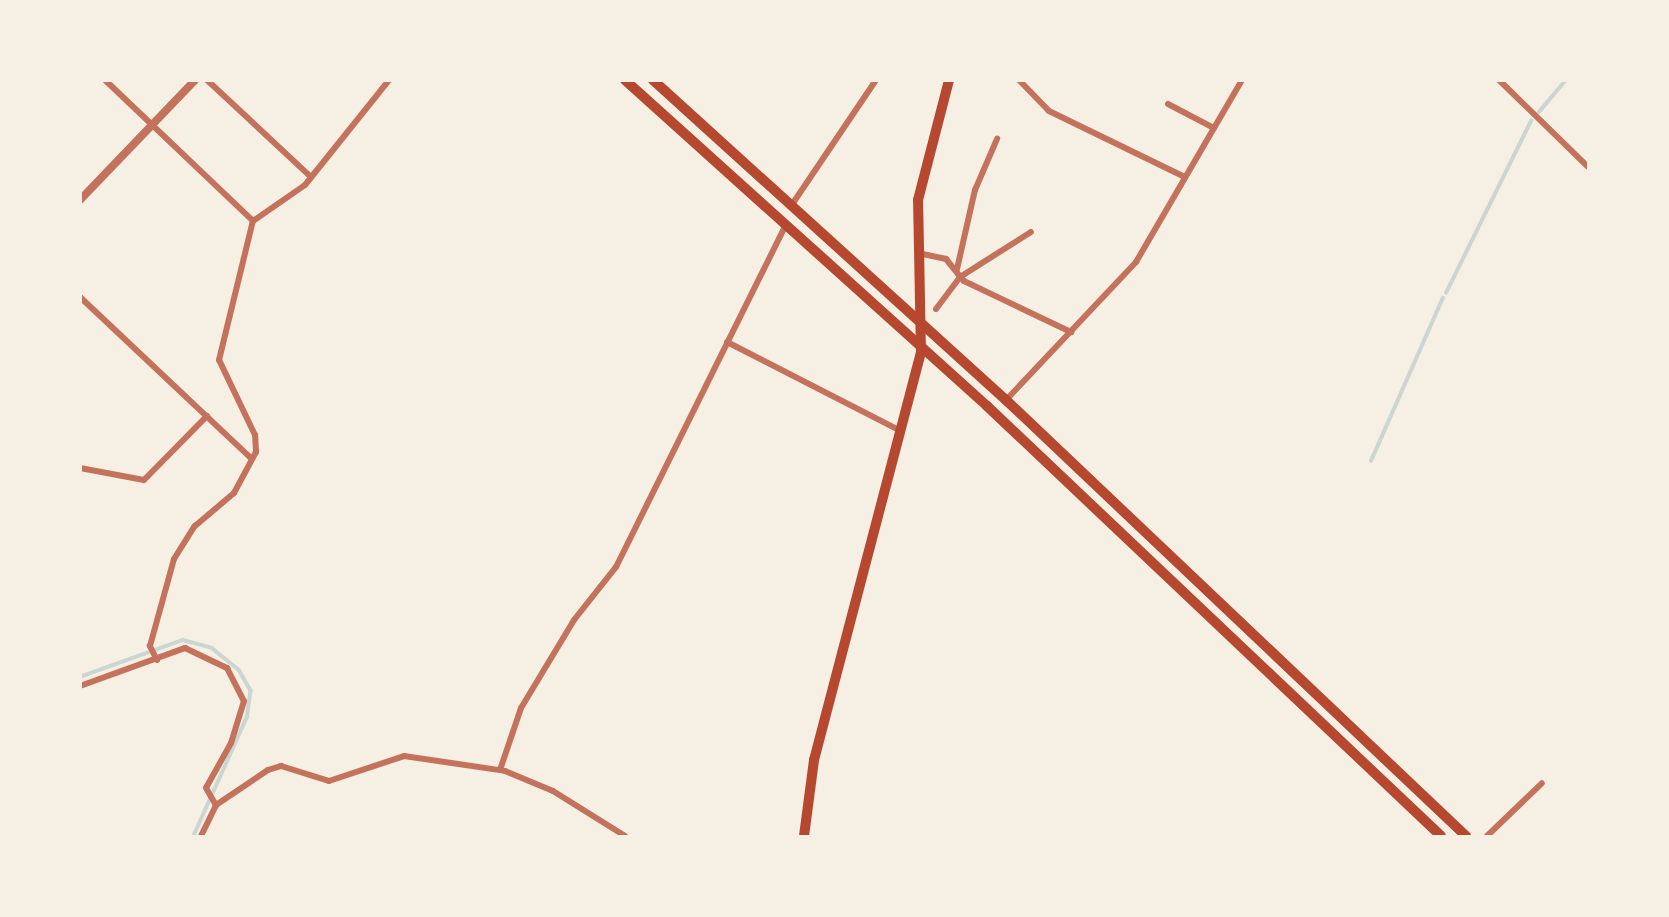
<!DOCTYPE html>
<style>
body{margin:0}
#map{position:relative;width:1669px;height:917px;overflow:hidden;background:#f6efe4;font-family:Rubik,sans-serif}
div>[style]{position:absolute}
.stream>*{height:3.5px;margin:-1.75px;padding:0 1.75px;transform-origin:1.75px;border-radius:1.75px;background:#c9d6d2}
.minor>*{height:6px;margin:-3px;padding:0 3px;transform-origin:3px;border-radius:3px;background:#c5725c}
.tertiary>*{height:8px;margin:-4px;padding:0 4px;transform-origin:4px;border-radius:4px;background:#c5725c}
.primary>*{height:10px;margin:-5px;padding:0 5px;transform-origin:5px;border-radius:5px;background:#b5482f}
span{translate:-50% -50%;white-space:nowrap;text-align:center;line-height:1.15;-webkit-text-stroke:5px #f6efe4;paint-order:stroke}
.frame{position:absolute;inset:0;border:82px solid #f6efe4;pointer-events:none}
</style>
<div id="map">
<div class="stream">
<i style="left:1539px;top:112px;width:42px;rotate:-49.8deg"></i>
<i style="left:1446px;top:293px;width:192px;rotate:-63.7deg"></i>
<i style="left:1371px;top:461px;width:178px;rotate:-66.2deg"></i>
<i style="left:80px;top:677px;width:109px;rotate:-19.8deg"></i>
<i style="left:183px;top:640px;width:30px;rotate:15deg"></i>
<i style="left:212px;top:648px;width:35px;rotate:39deg"></i>
<i style="left:239px;top:670px;width:24px;rotate:60deg"></i>
<i style="left:251px;top:691px;width:27px;rotate:98deg"></i>
<i style="left:247px;top:718px;width:129px;rotate:114.2deg"></i>
</div>
<div class="minor">
<i style="left:105px;top:80px;width:204px;rotate:43.6deg"></i>
<i style="left:207px;top:80px;width:142px;rotate:43deg"></i>
<i style="left:1019px;top:80px;width:43px;rotate:45.9deg"></i>
<i style="left:1049px;top:111px;width:151px;rotate:25.9deg"></i>
<i style="left:1499px;top:80px;width:124px;rotate:44.3deg"></i>
<i style="left:1168px;top:104px;width:52px;rotate:27.6deg"></i>
<i style="left:791px;top:206px;width:152px;rotate:-56deg"></i>
<i style="left:253px;top:221px;width:63px;rotate:-34.7deg"></i>
<i style="left:305px;top:185px;width:134px;rotate:-51.3deg"></i>
<i style="left:918px;top:253px;width:29px;rotate:12deg"></i>
<i style="left:946px;top:259px;width:28px;rotate:51deg"></i>
<i style="left:964px;top:281px;width:119px;rotate:25.5deg"></i>
<i style="left:957px;top:269px;width:81px;rotate:-77.2deg"></i>
<i style="left:975px;top:190px;width:56px;rotate:-66.7deg"></i>
<i style="left:80px;top:297px;width:236px;rotate:43.3deg"></i>
<i style="left:936px;top:309px;width:40px;rotate:-53deg"></i>
<i style="left:960px;top:277px;width:84px;rotate:-32.4deg"></i>
<i style="left:727px;top:342px;width:195px;rotate:27.1deg"></i>
<i style="left:1006px;top:400px;width:190px;rotate:-46.7deg"></i>
<i style="left:1136px;top:262px;width:211px;rotate:-59.8deg"></i>
<i style="left:80px;top:468px;width:65px;rotate:10.6deg"></i>
<i style="left:144px;top:480px;width:90px;rotate:-45.5deg"></i>
<i style="left:157px;top:660px;width:16px;rotate:-117deg"></i>
<i style="left:150px;top:646px;width:90px;rotate:-74.6deg"></i>
<i style="left:174px;top:559px;width:39px;rotate:-58deg"></i>
<i style="left:195px;top:526px;width:51px;rotate:-40.2deg"></i>
<i style="left:234px;top:493px;width:47px;rotate:-61.8deg"></i>
<i style="left:256px;top:452px;width:17px;rotate:-93deg"></i>
<i style="left:255px;top:435px;width:83px;rotate:-115.6deg"></i>
<i style="left:219px;top:360px;width:143px;rotate:-76.3deg"></i>
<i style="left:80px;top:686px;width:112px;rotate:-19.9deg"></i>
<i style="left:185px;top:648px;width:47px;rotate:25.5deg"></i>
<i style="left:227px;top:668px;width:37px;rotate:63deg"></i>
<i style="left:244px;top:701px;width:44px;rotate:107.2deg"></i>
<i style="left:231px;top:743px;width:51px;rotate:119.1deg"></i>
<i style="left:206px;top:788px;width:20px;rotate:60deg"></i>
<i style="left:500px;top:770px;width:65px;rotate:-71.3deg"></i>
<i style="left:521px;top:708px;width:103px;rotate:-58.9deg"></i>
<i style="left:574px;top:620px;width:68px;rotate:-51.6deg"></i>
<i style="left:616px;top:567px;width:378px;rotate:-63.6deg"></i>
<i style="left:201px;top:836px;width:34px;rotate:-64deg"></i>
<i style="left:216px;top:805px;width:63px;rotate:-33.9deg"></i>
<i style="left:268px;top:770px;width:14px;rotate:-17deg"></i>
<i style="left:281px;top:766px;width:50px;rotate:17.4deg"></i>
<i style="left:329px;top:781px;width:79px;rotate:-18.4deg"></i>
<i style="left:404px;top:756px;width:102px;rotate:8.4deg"></i>
<i style="left:505px;top:771px;width:52px;rotate:22.6deg"></i>
<i style="left:553px;top:791px;width:85px;rotate:32deg"></i>
<i style="left:1487px;top:836px;width:76px;rotate:-43.9deg"></i>
</div>
<div class="tertiary">
<i style="left:80px;top:200px;width:166px;rotate:-46.2deg"></i>
</div>
<div class="primary">
<i style="left:625px;top:80px;width:487px;rotate:42deg"></i>
<i style="left:987px;top:406px;width:625px;rotate:43.44deg"></i>
<i style="left:653px;top:80px;width:476px;rotate:42.2deg"></i>
<i style="left:1006px;top:400px;width:634px;rotate:43.47deg"></i>
<i style="left:804px;top:836px;width:77px;rotate:-82.5deg"></i>
<i style="left:814px;top:760px;width:421px;rotate:-75.3deg"></i>
<i style="left:921px;top:353px;width:153px;rotate:-91.1deg"></i>
<i style="left:918px;top:200px;width:124px;rotate:-75.5deg"></i>
</div>
<div class="frame"></div>
</div>
